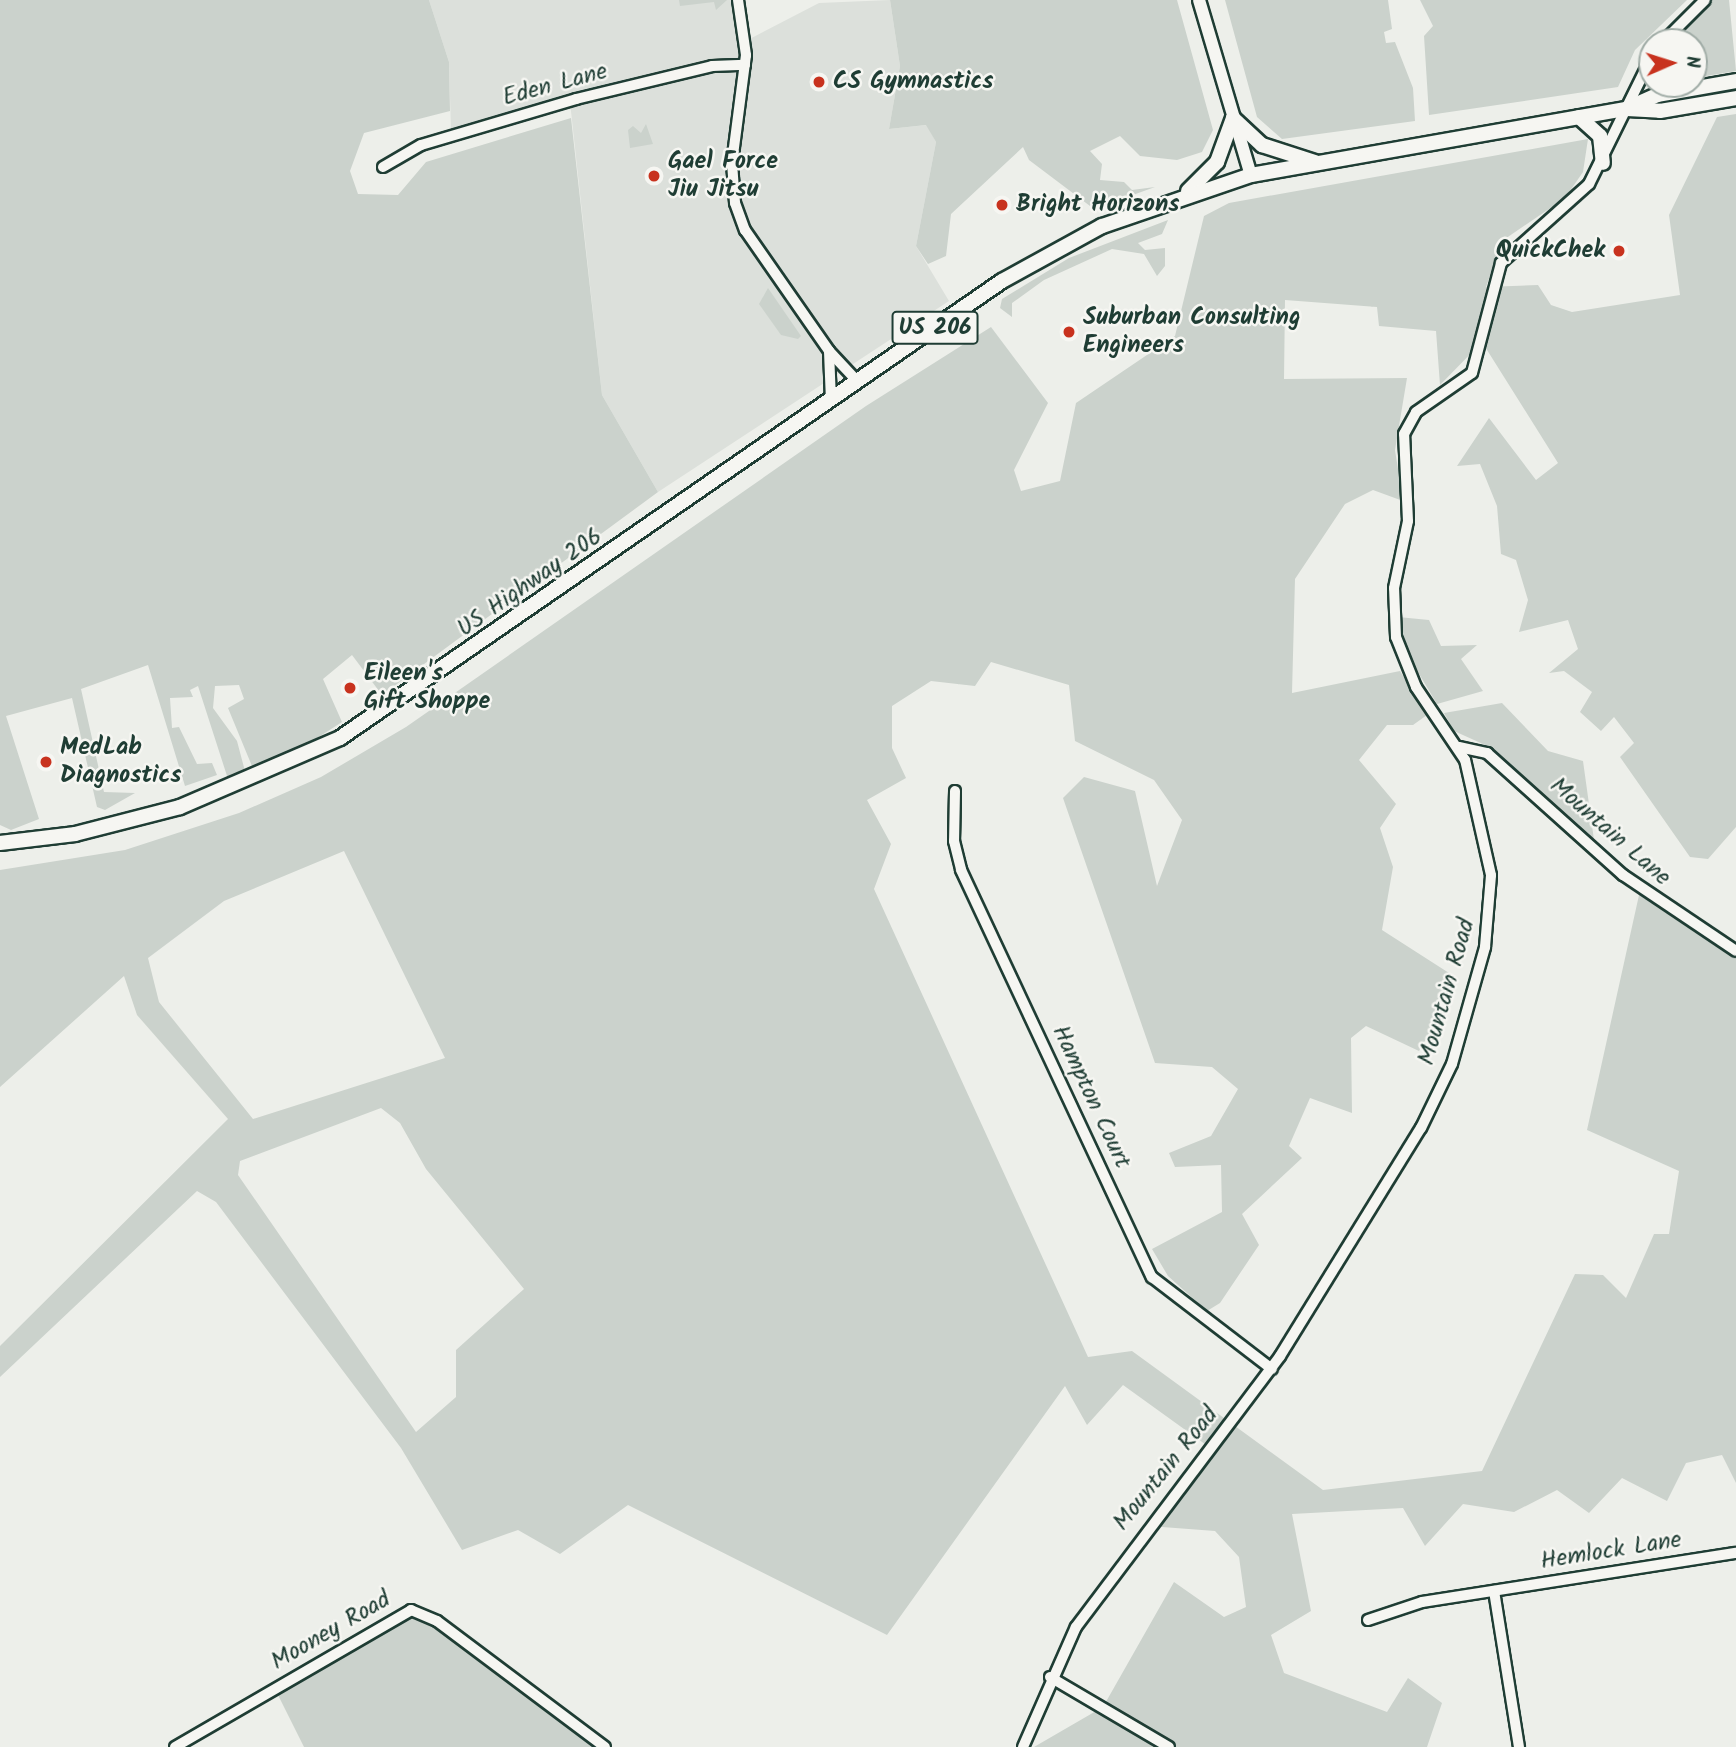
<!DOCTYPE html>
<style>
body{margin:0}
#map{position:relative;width:1736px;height:1747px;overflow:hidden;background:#edefea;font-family:Kalam,sans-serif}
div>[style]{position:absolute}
.built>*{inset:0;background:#dce0db}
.green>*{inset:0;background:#cbd2cc}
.roads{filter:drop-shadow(2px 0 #1f3d34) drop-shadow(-2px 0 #1f3d34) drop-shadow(0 2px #1f3d34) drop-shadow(0 -2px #1f3d34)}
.minor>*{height:10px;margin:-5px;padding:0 5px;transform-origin:5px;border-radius:5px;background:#f6f6f2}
.major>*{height:12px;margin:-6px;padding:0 6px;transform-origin:6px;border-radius:6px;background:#f6f6f2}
.highway>*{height:14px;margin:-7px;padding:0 7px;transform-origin:7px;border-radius:7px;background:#f6f6f2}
.dots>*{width:19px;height:19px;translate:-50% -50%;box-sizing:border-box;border:4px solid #f6f6f2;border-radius:50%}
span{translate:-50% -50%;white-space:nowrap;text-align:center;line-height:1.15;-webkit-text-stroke:5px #f6f6f2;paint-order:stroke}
.shield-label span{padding:2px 5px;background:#f6f6f2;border:2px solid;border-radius:5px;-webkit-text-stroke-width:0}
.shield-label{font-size:23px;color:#1f3d34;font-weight:700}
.poi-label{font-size:24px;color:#1f3d34;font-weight:700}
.left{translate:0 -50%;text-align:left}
.right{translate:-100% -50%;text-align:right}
.street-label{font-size:24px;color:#1f3d34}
.north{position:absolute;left:1638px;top:28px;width:70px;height:70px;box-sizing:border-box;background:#f6f6f2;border:2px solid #a0aca6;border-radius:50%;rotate:87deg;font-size:19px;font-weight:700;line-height:28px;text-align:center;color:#1f3d34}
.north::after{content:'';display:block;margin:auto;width:24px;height:32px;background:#c8321e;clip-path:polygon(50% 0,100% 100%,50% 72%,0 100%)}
</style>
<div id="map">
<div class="built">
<i style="clip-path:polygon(429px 0,733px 0,740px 44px,819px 3px,890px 0,900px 66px,889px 129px,927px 125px,936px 142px,916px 246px,949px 301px,658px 492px,602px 395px,569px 93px,451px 131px,449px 62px)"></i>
</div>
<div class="green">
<i style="clip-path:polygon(0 0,429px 0,449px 62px,450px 111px,364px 133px,350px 171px,358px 194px,398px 195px,426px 162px,571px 118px,602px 395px,658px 492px,382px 695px,352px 655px,323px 679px,342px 722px,280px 762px,254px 771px,228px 708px,244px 699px,239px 685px,215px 686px,213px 708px,237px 741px,246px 775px,228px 779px,198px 686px,190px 690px,193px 697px,170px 698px,172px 728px,179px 727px,197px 764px,212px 763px,217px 775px,185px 786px,148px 665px,81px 689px,104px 792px,135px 793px,105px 810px,97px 807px,72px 698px,6px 716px,39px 819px,11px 830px,0 825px)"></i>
<i style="clip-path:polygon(679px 0,727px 0,716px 10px,714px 2px,680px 6px)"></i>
<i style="clip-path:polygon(890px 0,1177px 0,1213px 130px,1202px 152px,1177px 160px,1140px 156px,1120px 136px,1090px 151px,1102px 164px,1100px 180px,1124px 182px,1132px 190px,1155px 187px,1094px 209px,1029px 160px,1023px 147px,951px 214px,946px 256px,928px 264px,916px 246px,936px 142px,926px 125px,889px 129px,900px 66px)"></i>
<i style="clip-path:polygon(1225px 0,1388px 0,1392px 29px,1384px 32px,1386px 43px,1395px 42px,1413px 88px,1415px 121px,1282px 139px,1257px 117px)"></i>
<i style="clip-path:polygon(1420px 0,1687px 0,1635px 50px,1618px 87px,1429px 115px,1424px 36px,1433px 26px)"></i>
<i style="clip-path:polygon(1712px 0,1729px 0,1736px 71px,1694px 78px,1694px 42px,1671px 42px)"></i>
<i style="clip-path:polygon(evenodd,1736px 114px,1736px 827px,1708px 859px,1690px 857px,1620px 757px,1634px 743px,1614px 717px,1601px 731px,1580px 712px,1592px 692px,1564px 671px,1549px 673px,1578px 649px,1568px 620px,1519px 632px,1528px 600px,1516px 560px,1501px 554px,1497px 506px,1480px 464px,1457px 466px,1489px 418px,1536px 480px,1558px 463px,1482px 342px,1440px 385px,1436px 331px,1379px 326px,1377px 307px,1285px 300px,1284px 379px,1407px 378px,1395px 450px,1403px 501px,1373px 490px,1345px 504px,1295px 579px,1292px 693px,1400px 671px,1427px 715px,1413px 725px,1387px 725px,1359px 760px,1396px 804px,1380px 828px,1393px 867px,1382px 930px,1449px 973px,1437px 1020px,1419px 1051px,1366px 1026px,1351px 1038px,1352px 1113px,1310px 1098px,1289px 1146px,1302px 1158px,1242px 1214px,1259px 1245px,1220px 1303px,1207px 1311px,1168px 1276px,1152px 1249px,1222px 1212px,1221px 1165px,1175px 1167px,1169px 1153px,1211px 1136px,1238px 1089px,1212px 1067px,1155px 1063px,1063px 798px,1084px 777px,1135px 791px,1157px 886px,1182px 820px,1154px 780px,1075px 741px,1069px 685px,991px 662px,975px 686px,931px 681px,892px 706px,892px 748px,906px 778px,867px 800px,891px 844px,874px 889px,1088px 1357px,1132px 1351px,1323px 1490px,1482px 1471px,1575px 1274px,1603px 1275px,1626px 1298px,1654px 1234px,1669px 1234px,1679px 1171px,1587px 1130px,1641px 886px,1736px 948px,1736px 1483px,1722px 1455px,1686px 1463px,1667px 1501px,1622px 1478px,1589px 1513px,1557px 1490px,1514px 1512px,1463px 1504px,1425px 1546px,1403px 1508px,1292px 1514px,1311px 1611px,1271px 1635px,1284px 1673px,1387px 1712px,1408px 1678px,1442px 1703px,1427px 1747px,1034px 1747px,1103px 1707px,1174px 1582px,1224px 1617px,1246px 1607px,1239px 1557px,1215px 1531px,1149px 1526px,1209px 1447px,1123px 1385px,1087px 1425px,1065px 1386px,887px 1635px,628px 1505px,560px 1554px,518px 1530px,462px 1550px,401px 1448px,216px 1202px,197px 1191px,0 1377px,0 1346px,228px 1119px,137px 1015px,124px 976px,0 1087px,0 870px,125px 850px,239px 813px,321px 777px,406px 727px,866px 406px,991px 327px,1048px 403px,1014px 470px,1021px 491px,1060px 481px,1076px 403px,1175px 336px,1204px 216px,1229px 203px,1588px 139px,1583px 172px,1565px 198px,1502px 241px,1486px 287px,1538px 285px,1551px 305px,1572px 312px,1680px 295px,1669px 215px,1717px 117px,1736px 114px,344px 851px,445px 1058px,253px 1119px,159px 1002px,148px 958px,224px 901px,344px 851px,1736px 114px,381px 1108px,400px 1123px,426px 1169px,524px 1289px,456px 1350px,456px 1397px,416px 1432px,238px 1175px,240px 1161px,381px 1108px)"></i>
<i style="clip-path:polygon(646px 124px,653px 144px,630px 148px,628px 130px,633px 126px,641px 133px)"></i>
<i style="clip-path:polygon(1168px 220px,1162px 234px,1138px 243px,1145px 250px,1165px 248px,1165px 266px,1157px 276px,1144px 254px,1112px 249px,1044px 280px,1012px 303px,1012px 317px,1000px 308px,1002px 299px,1069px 258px)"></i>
<i style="clip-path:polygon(768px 288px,801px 336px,798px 339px,781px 335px,759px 304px)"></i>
<i style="clip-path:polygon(1398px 617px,1429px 620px,1441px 646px,1477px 645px,1461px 659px,1483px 691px,1437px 704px,1412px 662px)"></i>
<i style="clip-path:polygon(1502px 703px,1548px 751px,1583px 761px,1594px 840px,1494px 749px,1454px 731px,1444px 713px)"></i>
<i style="clip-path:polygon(409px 1617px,429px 1624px,594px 1747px,304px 1747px,277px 1693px)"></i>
</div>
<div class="roads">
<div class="minor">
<i style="left:738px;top:0;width:56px;rotate:81.7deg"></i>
<i style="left:746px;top:55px;width:109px;rotate:97.4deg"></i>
<i style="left:732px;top:163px;width:40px;rotate:85.7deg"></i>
<i style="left:735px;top:203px;width:29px;rotate:70deg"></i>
<i style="left:745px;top:230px;width:147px;rotate:55.2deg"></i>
<i style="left:829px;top:351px;width:49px;rotate:87.7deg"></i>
<i style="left:1663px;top:42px;width:59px;rotate:-45deg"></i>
<i style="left:383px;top:167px;width:44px;rotate:-30.1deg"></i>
<i style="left:421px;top:145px;width:162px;rotate:-16.5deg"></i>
<i style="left:576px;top:99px;width:140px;rotate:-13.6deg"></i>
<i style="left:712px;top:66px;width:33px;rotate:-2deg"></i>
<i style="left:829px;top:351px;width:42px;rotate:46.9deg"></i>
<i style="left:1459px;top:747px;width:29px;rotate:12deg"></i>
<i style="left:1487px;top:753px;width:183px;rotate:41.9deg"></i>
<i style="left:1623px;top:875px;width:136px;rotate:33.9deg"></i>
<i style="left:955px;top:791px;width:50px;rotate:91.1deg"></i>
<i style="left:954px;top:841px;width:30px;rotate:76deg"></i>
<i style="left:961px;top:870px;width:450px;rotate:64.9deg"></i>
<i style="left:1152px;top:1277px;width:151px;rotate:37.5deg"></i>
<i style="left:1494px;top:1591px;width:158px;rotate:80.9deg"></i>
<i style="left:1368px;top:1620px;width:57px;rotate:-18.4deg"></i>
<i style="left:1422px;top:1602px;width:318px;rotate:-8.9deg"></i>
<i style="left:1050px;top:1677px;width:138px;rotate:30.5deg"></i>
<i style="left:175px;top:1747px;width:273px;rotate:-30.1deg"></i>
<i style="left:411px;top:1610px;width:28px;rotate:23deg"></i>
<i style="left:437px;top:1621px;width:210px;rotate:36.9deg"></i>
<i style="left:1023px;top:1747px;width:131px;rotate:-66.2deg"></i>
<i style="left:1076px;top:1627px;width:339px;rotate:-53deg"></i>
<i style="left:1280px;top:1356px;width:268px;rotate:-58.3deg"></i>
<i style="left:1421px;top:1128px;width:71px;rotate:-64.2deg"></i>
<i style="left:1452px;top:1064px;width:122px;rotate:-74.2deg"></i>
<i style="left:1485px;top:947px;width:72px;rotate:-85.2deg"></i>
<i style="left:1491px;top:875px;width:118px;rotate:-102.7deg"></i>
<i style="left:1465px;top:760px;width:88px;rotate:-123.9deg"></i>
<i style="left:1416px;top:687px;width:54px;rotate:-111.8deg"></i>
<i style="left:1396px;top:637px;width:49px;rotate:-92.3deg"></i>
<i style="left:1394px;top:588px;width:68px;rotate:-78.2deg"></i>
<i style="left:1408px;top:521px;width:87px;rotate:-92.6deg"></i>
<i style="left:1404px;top:434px;width:25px;rotate:-61deg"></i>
<i style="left:1416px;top:412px;width:68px;rotate:-34.9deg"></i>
<i style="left:1472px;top:373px;width:114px;rotate:-75.2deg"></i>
<i style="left:1501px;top:263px;width:118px;rotate:-41.9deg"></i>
<i style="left:1589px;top:184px;width:143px;rotate:-63.8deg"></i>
</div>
<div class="major">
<i style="left:1199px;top:0;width:183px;rotate:73.5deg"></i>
</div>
<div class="highway">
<i style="left:1628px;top:108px;width:32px;rotate:-24deg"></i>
<i style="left:1657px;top:95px;width:80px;rotate:-10deg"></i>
<i style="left:1579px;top:117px;width:28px;rotate:42deg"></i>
<i style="left:1600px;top:136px;width:27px;rotate:84deg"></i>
<i style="left:1188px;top:191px;width:41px;rotate:-45deg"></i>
<i style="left:1217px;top:162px;width:47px;rotate:-70deg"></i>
<i style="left:1233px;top:118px;width:40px;rotate:43deg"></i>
<i style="left:1262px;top:145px;width:56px;rotate:17.8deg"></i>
<i style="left:0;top:843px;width:76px;rotate:-6.8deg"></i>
<i style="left:75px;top:834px;width:108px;rotate:-14.4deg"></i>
<i style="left:180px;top:807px;width:174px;rotate:-23.3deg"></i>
<i style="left:340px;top:738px;width:804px;rotate:-34.62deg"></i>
<i style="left:1002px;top:281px;width:114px;rotate:-28.8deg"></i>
<i style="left:1102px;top:226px;width:157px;rotate:-18.9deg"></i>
<i style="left:1251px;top:175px;width:382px;rotate:-10deg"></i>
<i style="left:1627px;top:109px;width:33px;rotate:3deg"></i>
<i style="left:1660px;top:111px;width:77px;rotate:-9.7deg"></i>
</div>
</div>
<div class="dots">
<i style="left:819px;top:82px;background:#c8321e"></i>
<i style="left:654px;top:176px;background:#c8321e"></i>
<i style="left:1002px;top:205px;background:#c8321e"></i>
<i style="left:1619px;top:251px;background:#c8321e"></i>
<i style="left:1069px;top:332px;background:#c8321e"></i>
<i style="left:350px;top:688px;background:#c8321e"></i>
<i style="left:46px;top:762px;background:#c8321e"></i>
</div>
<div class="shield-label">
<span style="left:935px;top:328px">US 206</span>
</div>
<div class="poi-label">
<span class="left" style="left:833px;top:82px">CS Gymnastics</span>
<span class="left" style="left:668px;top:176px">Gael Force<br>Jiu Jitsu</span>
<span class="left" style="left:1016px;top:205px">Bright Horizons</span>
<span class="right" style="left:1605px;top:251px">QuickChek</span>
<span class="left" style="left:1083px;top:332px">Suburban Consulting<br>Engineers</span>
<span class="left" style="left:364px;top:688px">Eileen's<br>Gift Shoppe</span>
<span class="left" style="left:60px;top:762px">MedLab<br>Diagnostics</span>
</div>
<div class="street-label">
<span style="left:555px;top:85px;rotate:-15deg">Eden Lane</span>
<span style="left:530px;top:583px;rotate:-35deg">US Highway 206</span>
<span style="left:1610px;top:832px;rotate:41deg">Mountain Lane</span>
<span style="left:1447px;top:992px;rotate:-74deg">Mountain Road</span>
<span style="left:1091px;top:1097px;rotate:65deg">Hampton Court</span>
<span style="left:1166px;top:1469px;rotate:-51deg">Mountain Road</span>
<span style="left:1611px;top:1551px;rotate:-9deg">Hemlock Lane</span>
<span style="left:331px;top:1631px;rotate:-30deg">Mooney Road</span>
</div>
<div class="north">N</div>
</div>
